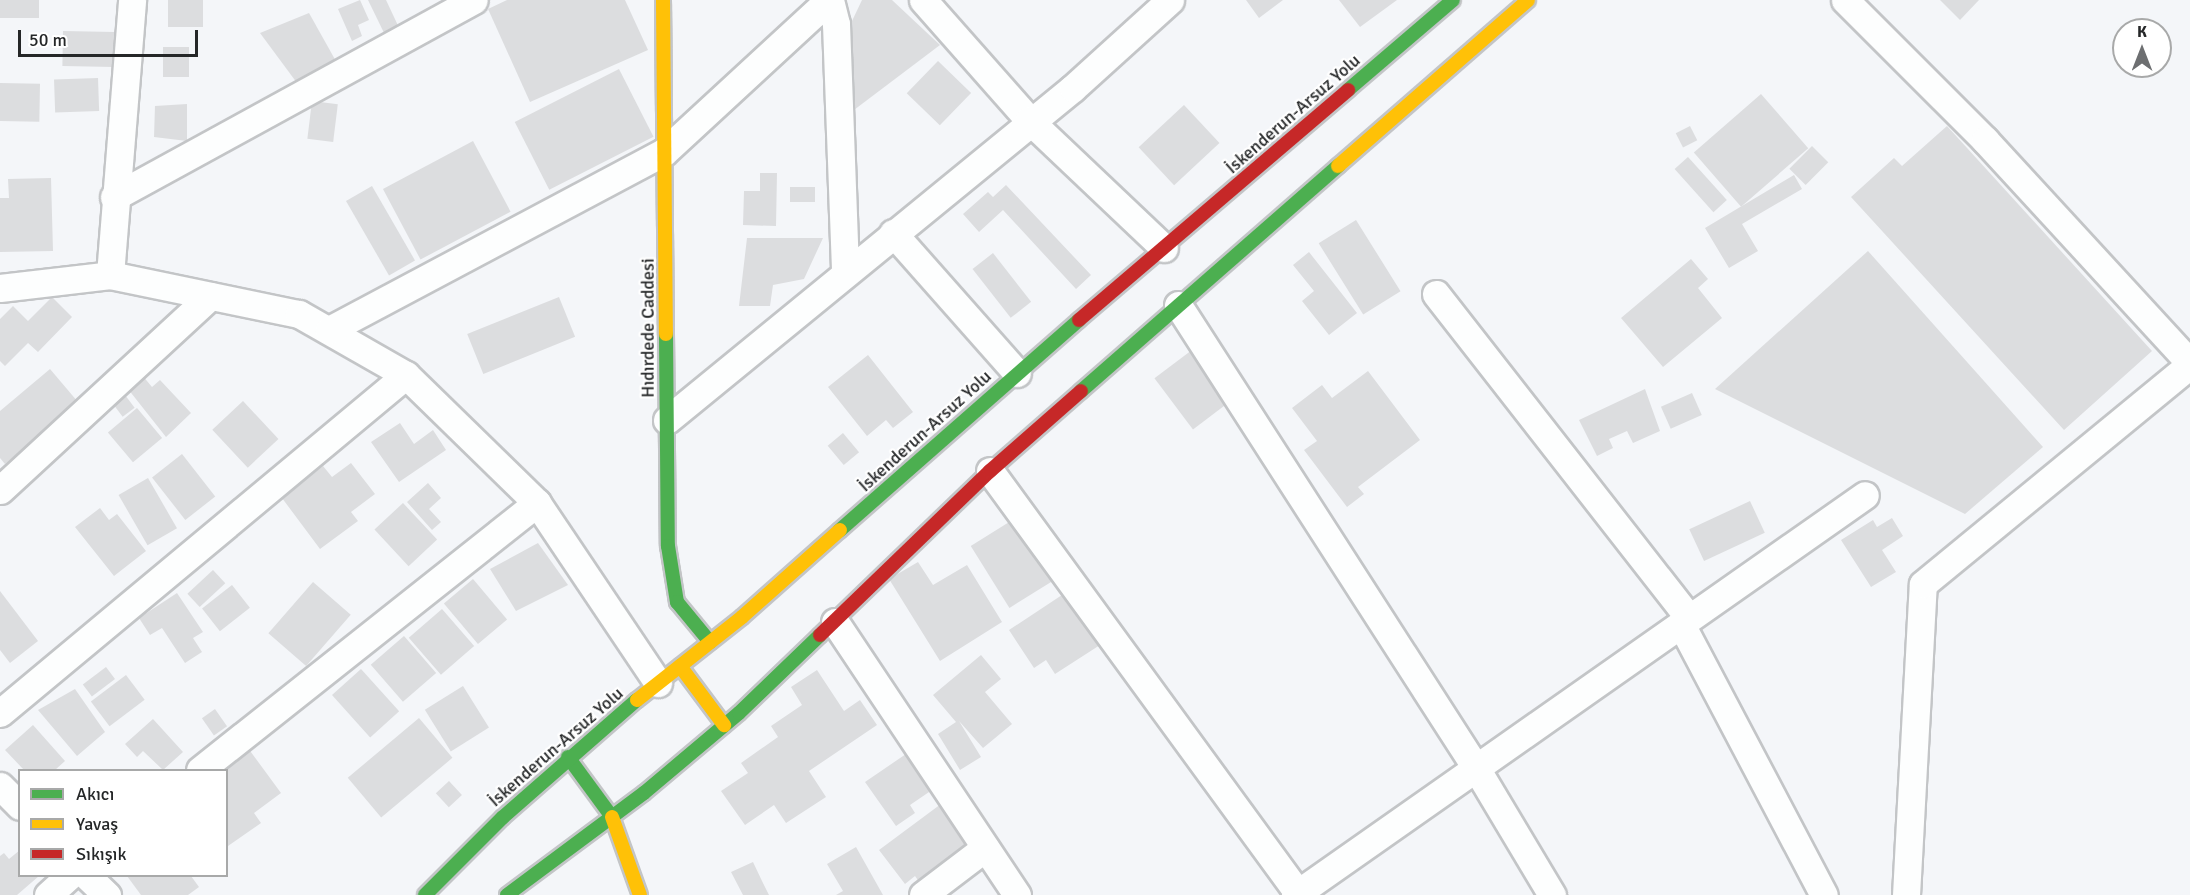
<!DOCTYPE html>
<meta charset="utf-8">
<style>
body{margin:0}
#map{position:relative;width:2190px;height:895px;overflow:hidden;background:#f4f6f9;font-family:Signika,sans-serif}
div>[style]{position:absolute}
.building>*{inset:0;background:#dcdddf;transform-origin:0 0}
.roads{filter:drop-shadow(2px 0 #c3c5c7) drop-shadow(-2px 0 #c3c5c7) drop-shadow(0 2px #c3c5c7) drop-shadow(0 -2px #c3c5c7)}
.street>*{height:27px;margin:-13.5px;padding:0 13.5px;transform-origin:13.5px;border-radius:13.5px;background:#fdfefe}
.fast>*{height:14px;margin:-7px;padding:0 7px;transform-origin:7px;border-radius:7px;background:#4caf50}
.slow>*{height:14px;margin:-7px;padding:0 7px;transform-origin:7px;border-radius:7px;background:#ffc107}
.jam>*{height:14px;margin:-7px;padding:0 7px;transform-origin:7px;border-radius:7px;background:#c62828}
span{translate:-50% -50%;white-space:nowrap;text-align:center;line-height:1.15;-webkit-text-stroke:4.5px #fff;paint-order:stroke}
.street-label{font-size:18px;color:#252728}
.legend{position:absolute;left:18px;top:769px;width:210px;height:108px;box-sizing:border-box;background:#fff;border:2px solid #a8a9a9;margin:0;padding:8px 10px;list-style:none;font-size:18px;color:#252728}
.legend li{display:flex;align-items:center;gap:12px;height:30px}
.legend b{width:30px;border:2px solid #a8a9a9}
.north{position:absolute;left:2112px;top:18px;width:60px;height:60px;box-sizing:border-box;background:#fff;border:2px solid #a8a9a9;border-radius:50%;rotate:0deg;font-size:16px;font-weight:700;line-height:24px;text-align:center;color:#252728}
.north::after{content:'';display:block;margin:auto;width:21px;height:27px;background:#6d6f71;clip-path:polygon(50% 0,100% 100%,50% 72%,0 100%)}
.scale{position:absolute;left:18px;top:30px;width:180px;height:27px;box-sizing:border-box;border:3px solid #252728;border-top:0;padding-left:8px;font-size:18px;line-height:21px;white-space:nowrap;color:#252728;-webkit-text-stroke:4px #fff;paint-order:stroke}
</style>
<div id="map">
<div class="building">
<i style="left:0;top:0;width:39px;height:18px"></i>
<i style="left:168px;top:0;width:35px;height:27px"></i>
<i style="clip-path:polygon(360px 0,369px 20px,358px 25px,362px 36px,352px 41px,338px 9px)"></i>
<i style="clip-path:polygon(368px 0,386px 0,401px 32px,387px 39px)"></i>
<i style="clip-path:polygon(507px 0,625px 0,648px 50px,530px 102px,488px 9px)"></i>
<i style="clip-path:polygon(862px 0,892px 0,940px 45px,846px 116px,852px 21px)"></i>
<i style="clip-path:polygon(1246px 0,1283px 0,1259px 18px)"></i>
<i style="clip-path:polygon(1339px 0,1397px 0,1360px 27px)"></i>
<i style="clip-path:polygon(1940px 0,1979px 0,1960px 20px)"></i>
<i style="clip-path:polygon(309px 13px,337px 63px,297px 83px,260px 33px)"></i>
<i style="left:63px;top:31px;width:52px;height:35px;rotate:1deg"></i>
<i style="left:163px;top:47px;width:26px;height:30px"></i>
<i style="left:938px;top:61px;width:46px;height:45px;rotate:44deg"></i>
<i style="left:619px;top:69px;width:76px;height:117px;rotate:63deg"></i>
<i style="left:98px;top:78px;width:33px;height:44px;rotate:88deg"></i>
<i style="left:0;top:83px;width:40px;height:38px;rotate:1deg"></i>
<i style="left:1761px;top:94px;width:72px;height:89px;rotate:49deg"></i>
<i style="left:312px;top:101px;width:26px;height:38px;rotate:7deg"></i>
<i style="clip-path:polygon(187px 104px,187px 141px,154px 137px,155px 106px)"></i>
<i style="left:1184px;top:105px;width:52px;height:62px;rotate:47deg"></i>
<i style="left:1690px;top:126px;width:16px;height:16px;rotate:63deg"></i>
<i style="clip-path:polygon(1947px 126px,2152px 351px,2064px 430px,1851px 197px,1894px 158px,1902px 166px)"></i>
<i style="left:473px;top:141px;width:80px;height:102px;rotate:62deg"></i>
<i style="left:1812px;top:146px;width:23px;height:32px;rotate:45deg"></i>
<i style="left:1688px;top:157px;width:58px;height:18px;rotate:48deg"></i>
<i style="clip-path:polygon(760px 173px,777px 173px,776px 226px,743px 225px,744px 191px,760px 191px)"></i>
<i style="clip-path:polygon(1794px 175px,1802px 189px,1742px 224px,1758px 251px,1729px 268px,1705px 228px)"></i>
<i style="clip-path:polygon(51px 178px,53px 251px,0 252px,0 198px,9px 198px,8px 179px)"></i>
<i style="clip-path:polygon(1006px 185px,1091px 275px,1076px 289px,1003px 210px,979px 232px,963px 214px,988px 192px,993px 197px)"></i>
<i style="left:372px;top:186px;width:86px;height:30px;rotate:60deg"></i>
<i style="left:790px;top:187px;width:25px;height:15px"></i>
<i style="left:1356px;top:220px;width:84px;height:44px;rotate:58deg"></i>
<i style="clip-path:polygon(747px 238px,823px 238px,804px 279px,773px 285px,770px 306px,739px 306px)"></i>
<i style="clip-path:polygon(1868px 251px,2043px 447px,1965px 514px,1715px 389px)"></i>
<i style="clip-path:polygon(1309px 252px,1357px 313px,1329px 335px,1302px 301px,1314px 291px,1293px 265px)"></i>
<i style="left:993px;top:253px;width:62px;height:26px;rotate:52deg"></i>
<i style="clip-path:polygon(1691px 259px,1708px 279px,1698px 288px,1722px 318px,1663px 367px,1621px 318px)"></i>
<i style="clip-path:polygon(52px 297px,72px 317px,38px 352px,28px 343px,5px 366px,0 361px,0 319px,13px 306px,28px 321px)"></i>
<i style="left:559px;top:297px;width:43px;height:99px;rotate:68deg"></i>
<i style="left:1192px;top:350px;width:64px;height:47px;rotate:53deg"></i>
<i style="clip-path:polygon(868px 355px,913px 412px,893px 428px,886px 420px,867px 436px,828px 387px)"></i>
<i style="clip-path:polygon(50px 369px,78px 402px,5px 464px,0 458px,0 411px)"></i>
<i style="clip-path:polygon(1368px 371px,1420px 440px,1358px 487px,1364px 494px,1347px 507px,1304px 450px,1317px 441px,1292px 408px,1322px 385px,1332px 398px)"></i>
<i style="clip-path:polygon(142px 375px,152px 387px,160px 380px,191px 413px,166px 437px,128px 389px)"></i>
<i style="clip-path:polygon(1645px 389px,1660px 431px,1633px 443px,1627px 431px,1609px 439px,1613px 448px,1597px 456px,1579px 420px)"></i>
<i style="left:122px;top:391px;width:21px;height:15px;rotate:53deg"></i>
<i style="left:1692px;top:393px;width:24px;height:34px;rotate:66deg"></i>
<i style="left:243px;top:401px;width:52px;height:42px;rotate:47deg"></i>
<i style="left:137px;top:408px;width:39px;height:38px;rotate:50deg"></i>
<i style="clip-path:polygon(400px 423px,414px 444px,433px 430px,446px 450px,399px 482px,371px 442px)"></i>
<i style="left:843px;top:433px;width:25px;height:20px;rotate:50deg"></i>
<i style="left:182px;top:454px;width:54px;height:38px;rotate:52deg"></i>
<i style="clip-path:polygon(351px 463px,375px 494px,351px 512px,358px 521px,320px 549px,282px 498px,323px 466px,332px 477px)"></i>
<i style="left:148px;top:478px;width:58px;height:34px;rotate:60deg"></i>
<i style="clip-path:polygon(428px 483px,441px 498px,429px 509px,441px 522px,432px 530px,407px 502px)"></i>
<i style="left:1750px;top:501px;width:35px;height:67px;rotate:65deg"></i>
<i style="left:403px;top:503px;width:50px;height:39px;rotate:47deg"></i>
<i style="clip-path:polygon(100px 508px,109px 520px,117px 514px,146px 551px,114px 576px,75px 527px)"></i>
<i style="clip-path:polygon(1892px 518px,1903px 536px,1882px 550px,1896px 572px,1871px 587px,1841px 540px,1873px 520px,1877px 527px)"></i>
<i style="left:1014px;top:519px;width:73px;height:51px;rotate:58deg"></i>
<i style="clip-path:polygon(538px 543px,568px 585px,516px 611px,490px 569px)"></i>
<i style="clip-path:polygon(918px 562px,933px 585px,967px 565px,1002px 622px,940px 661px,889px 579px)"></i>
<i style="left:213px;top:570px;width:18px;height:35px;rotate:47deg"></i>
<i style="left:473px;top:579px;width:53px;height:38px;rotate:50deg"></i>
<i style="left:313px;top:582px;width:50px;height:68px;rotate:41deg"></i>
<i style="left:232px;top:585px;width:29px;height:38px;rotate:52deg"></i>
<i style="clip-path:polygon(0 591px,38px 641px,10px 663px,0 650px)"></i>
<i style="clip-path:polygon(177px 593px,203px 632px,193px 638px,202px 652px,185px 663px,162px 628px,150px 635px,139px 618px)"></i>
<i style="clip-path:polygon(1065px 593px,1100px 645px,1055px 674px,1046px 660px,1034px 668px,1009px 630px)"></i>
<i style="left:442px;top:609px;width:49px;height:44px;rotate:49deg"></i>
<i style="left:404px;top:636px;width:49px;height:44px;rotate:49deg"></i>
<i style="clip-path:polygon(981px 655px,1001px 679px,985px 692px,1012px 724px,983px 748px,959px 721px,981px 757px,960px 770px,938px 734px,956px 722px,933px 695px)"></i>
<i style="left:106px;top:667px;width:15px;height:29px;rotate:53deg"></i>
<i style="left:361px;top:669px;width:57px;height:39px;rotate:48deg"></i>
<i style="clip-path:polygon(817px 670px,844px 711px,860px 700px,877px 725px,809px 771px,826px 797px,786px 823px,774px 805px,745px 825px,721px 791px,748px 773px,741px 763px,778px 737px,771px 726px,802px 705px,791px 687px)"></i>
<i style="left:126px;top:675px;width:31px;height:44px;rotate:53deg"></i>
<i style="left:463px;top:686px;width:49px;height:45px;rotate:58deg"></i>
<i style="clip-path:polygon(75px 689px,105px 732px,77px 756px,38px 710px)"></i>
<i style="left:215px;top:709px;width:21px;height:16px;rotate:55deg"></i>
<i style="left:419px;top:718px;width:52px;height:93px;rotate:50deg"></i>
<i style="clip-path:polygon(153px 719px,183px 752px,163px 770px,143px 751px,137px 757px,125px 744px)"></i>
<i style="clip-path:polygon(33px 725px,65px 761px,55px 770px,24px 770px,5px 750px)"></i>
<i style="clip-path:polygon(248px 748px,281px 793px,254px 813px,261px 823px,228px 846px,226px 770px,216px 770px)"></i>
<i style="clip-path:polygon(906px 754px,932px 790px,910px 805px,915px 813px,896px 826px,865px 782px)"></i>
<i style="left:449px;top:781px;width:19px;height:18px;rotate:47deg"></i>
<i style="clip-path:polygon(945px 801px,978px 846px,922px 886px,915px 876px,905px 884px,879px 850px)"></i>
<i style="clip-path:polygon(856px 847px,883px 895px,836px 895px,843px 891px,827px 864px)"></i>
<i style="clip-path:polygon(20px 850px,20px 876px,39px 876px,17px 895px,0 895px,0 856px,4px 853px,9px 859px)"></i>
<i style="clip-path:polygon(753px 862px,762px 881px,769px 895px,743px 895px,731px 872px)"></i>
<i style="clip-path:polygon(127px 876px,191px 876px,199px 887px,188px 895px,141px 895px)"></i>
</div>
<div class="roads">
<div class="street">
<i style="left:830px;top:0;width:25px;rotate:76deg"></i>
<i style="left:836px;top:24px;width:249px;rotate:87.9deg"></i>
<i style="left:923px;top:0;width:160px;rotate:48.5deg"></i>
<i style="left:1029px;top:120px;width:186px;rotate:43.5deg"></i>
<i style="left:1845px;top:0;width:198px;rotate:45deg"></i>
<i style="left:1985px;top:140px;width:303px;rotate:47.4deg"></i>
<i style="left:114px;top:197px;width:410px;rotate:-28.7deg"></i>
<i style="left:893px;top:233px;width:187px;rotate:48.5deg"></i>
<i style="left:110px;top:275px;width:276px;rotate:-85.4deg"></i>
<i style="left:0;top:288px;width:111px;rotate:-6.7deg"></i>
<i style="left:110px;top:275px;width:193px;rotate:11.7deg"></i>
<i style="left:299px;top:314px;width:123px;rotate:29.7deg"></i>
<i style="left:406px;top:375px;width:183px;rotate:44.3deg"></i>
<i style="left:537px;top:503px;width:217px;rotate:56.1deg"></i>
<i style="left:1436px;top:294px;width:411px;rotate:52deg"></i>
<i style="left:1178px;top:305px;width:551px;rotate:57.23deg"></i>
<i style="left:1476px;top:768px;width:148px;rotate:59.1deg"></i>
<i style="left:329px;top:330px;width:379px;rotate:-28deg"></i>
<i style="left:664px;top:152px;width:224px;rotate:-42.7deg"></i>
<i style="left:667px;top:420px;width:524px;rotate:-39.27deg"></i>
<i style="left:1073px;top:88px;width:131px;rotate:-42.2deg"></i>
<i style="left:990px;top:471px;width:522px;rotate:53.88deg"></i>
<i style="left:0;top:490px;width:286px;rotate:-42.7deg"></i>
<i style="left:835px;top:622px;width:328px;rotate:56.3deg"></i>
<i style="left:1681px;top:624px;width:306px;rotate:62.2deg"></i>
<i style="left:0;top:713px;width:528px;rotate:-39.78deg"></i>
<i style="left:200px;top:770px;width:430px;rotate:-38.4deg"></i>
<i style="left:0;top:786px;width:28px;rotate:45deg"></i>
<i style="left:87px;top:876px;width:28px;rotate:44deg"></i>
<i style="left:48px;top:895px;width:28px;rotate:-42deg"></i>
<i style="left:923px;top:895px;width:78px;rotate:-37.2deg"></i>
<i style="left:1295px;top:895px;width:696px;rotate:-35.06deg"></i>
<i style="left:1906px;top:895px;width:311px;rotate:-86.9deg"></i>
<i style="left:1923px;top:584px;width:345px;rotate:-39.4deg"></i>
</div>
<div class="fast">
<i style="left:1348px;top:90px;width:138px;rotate:-40.6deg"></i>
<i style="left:666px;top:334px;width:212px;rotate:89.5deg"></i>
<i style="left:668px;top:546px;width:57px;rotate:80.9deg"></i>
<i style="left:677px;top:602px;width:52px;rotate:50.5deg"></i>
<i style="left:1081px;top:391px;width:342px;rotate:-41.2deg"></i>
<i style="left:840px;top:530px;width:318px;rotate:-41.3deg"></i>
<i style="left:568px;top:757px;width:74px;rotate:53.7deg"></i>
<i style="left:425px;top:895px;width:109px;rotate:-45deg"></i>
<i style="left:502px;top:818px;width:179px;rotate:-41.2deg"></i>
<i style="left:507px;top:895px;width:171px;rotate:-36.7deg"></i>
<i style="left:644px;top:793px;width:124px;rotate:-40.1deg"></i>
<i style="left:739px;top:713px;width:112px;rotate:-43.9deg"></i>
</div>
<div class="slow">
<i style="left:663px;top:0;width:334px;rotate:89.5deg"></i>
<i style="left:1338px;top:166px;width:252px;rotate:-41.1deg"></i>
<i style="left:680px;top:666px;width:74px;rotate:53.3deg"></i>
<i style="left:637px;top:700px;width:134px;rotate:-38.3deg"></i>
<i style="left:742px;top:617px;width:131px;rotate:-41.6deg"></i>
<i style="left:612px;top:817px;width:83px;rotate:70.3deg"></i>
</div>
<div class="jam">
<i style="left:1079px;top:320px;width:354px;rotate:-40.5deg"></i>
<i style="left:820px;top:635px;width:236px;rotate:-44deg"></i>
<i style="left:990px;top:471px;width:121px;rotate:-41.3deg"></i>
</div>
</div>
<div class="street-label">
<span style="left:1293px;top:114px;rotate:-41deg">İskenderun-Arsuz Yolu</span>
<span style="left:648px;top:328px;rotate:-90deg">Hıdırdede Caddesi</span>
<span style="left:925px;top:431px;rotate:-42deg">İskenderun-Arsuz Yolu</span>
<span style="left:556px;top:747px;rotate:-41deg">İskenderun-Arsuz Yolu</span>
</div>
<ul class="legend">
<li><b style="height:8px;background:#4caf50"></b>Akıcı</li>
<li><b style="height:8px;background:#ffc107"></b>Yavaş</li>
<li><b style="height:8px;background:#c62828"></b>Sıkışık</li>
</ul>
<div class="north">K</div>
<div class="scale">50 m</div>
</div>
